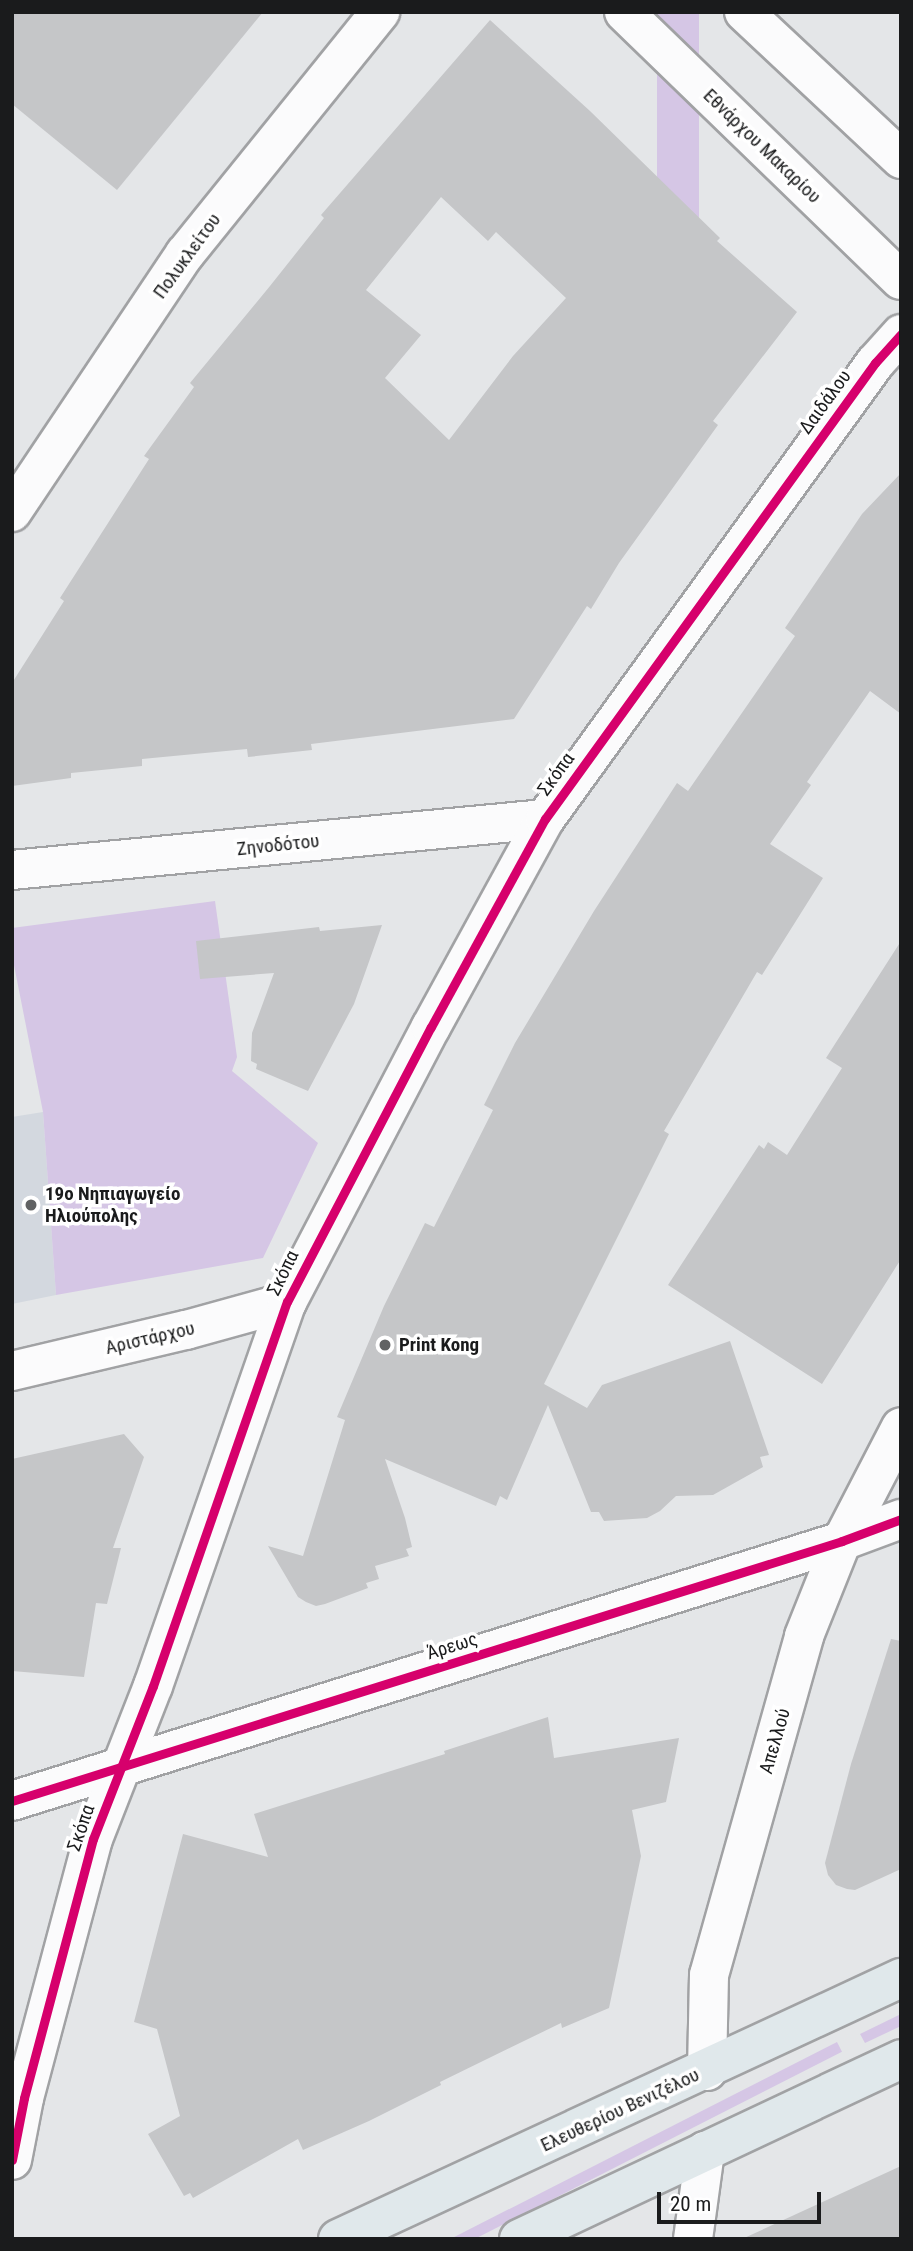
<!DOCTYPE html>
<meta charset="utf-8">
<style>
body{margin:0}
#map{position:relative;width:913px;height:2251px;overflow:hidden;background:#e4e6e8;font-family:"Roboto Condensed",sans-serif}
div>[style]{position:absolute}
.built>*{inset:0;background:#d3d8df}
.green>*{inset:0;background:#d5c6e5;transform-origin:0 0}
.building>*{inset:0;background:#c5c6c8}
.roads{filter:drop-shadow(2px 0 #a1a2a4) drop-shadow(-2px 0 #a1a2a4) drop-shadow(0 2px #a1a2a4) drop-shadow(0 -2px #a1a2a4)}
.minor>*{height:38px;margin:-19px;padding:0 19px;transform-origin:19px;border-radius:19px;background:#fbfbfc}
.major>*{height:38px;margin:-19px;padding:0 19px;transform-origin:19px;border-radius:19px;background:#e0e8eb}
.cycleway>*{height:9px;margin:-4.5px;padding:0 4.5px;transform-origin:4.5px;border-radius:4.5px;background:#d6006c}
.dots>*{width:19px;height:19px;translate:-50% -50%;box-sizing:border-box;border:4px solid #fff;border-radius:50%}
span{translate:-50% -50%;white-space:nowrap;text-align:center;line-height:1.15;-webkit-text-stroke:7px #fff;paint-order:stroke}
.street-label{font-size:19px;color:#1a1b1c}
.poi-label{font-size:19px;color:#1a1b1c;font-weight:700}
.left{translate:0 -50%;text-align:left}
.frame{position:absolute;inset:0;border:14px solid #1a1b1c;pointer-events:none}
.scale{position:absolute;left:657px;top:2192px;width:164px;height:32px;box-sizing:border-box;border:4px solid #1a1b1c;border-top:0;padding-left:9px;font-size:21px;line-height:24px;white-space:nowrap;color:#1a1b1c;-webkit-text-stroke:5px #fff;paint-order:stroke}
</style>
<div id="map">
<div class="built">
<i style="clip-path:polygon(43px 1112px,56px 1295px,12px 1304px,12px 1117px)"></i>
</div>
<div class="green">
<i style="left:657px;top:12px;width:42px;height:300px"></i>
<i style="clip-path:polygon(215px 901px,237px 1057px,232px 1071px,318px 1143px,263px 1258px,56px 1295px,43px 1112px,12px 955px,12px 928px)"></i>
<i style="clip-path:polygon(901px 2014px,901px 2026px,865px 2043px,860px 2034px)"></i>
<i style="left:837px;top:2042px;width:11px;height:461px;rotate:63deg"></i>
</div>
<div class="building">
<i style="clip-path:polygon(12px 12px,263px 12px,117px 190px,12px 104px)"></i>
<i style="clip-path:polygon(evenodd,490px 20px,590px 111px,720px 238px,717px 241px,797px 312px,713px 421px,718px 425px,619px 563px,591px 609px,587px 606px,514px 719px,311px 744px,312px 750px,248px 757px,247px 749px,142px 759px,142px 766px,71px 773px,71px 778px,12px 786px,12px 683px,64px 601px,60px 598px,149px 459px,144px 456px,194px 387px,190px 383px,270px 286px,324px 218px,321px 215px,490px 20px,441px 197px,488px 241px,496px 232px,566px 298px,513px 356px,449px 440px,385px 378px,421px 335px,366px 290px,441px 197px)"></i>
<i style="clip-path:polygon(901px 473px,901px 714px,870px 691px,807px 782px,811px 785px,770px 844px,823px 878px,762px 975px,757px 972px,664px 1131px,669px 1134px,544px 1384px,587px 1408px,602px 1385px,730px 1341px,769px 1455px,760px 1457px,763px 1467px,713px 1495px,676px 1496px,660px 1511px,647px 1518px,604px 1521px,599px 1512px,591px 1512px,548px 1405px,507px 1500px,500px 1496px,496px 1506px,385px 1459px,405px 1518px,412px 1547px,406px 1549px,409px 1556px,375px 1566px,379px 1579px,366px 1583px,368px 1588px,325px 1604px,316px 1606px,306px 1602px,298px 1597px,268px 1546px,303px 1556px,345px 1420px,337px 1417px,384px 1306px,425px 1223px,434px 1227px,493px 1110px,484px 1105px,515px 1043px,594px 911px,677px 783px,688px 791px,795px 636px,785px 628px,862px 514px)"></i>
<i style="clip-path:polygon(382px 925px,354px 1004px,308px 1091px,256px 1069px,257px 1064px,251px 1061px,252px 1033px,274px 973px,200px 979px,196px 941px,319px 927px,320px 931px)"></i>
<i style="clip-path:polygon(901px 941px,901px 1259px,822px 1384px,668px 1285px,759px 1145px,764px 1149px,768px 1142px,787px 1155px,842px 1068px,826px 1058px)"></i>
<i style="clip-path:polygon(124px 1434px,144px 1457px,113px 1548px,121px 1548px,107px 1604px,96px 1603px,84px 1677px,12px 1671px,12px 1459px)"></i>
<i style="clip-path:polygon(891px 1639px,901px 1641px,901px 1869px,855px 1890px,847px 1889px,836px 1885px,828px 1875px,825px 1863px,851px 1764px)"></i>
<i style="clip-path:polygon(548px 1717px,554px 1758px,679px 1738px,666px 1802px,632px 1810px,641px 1856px,609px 2008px,562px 2028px,561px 2023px,440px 2082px,441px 2085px,369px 2121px,303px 2150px,298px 2139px,193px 2198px,190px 2193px,184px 2196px,148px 2134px,180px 2116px,157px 2029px,134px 2022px,183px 1834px,268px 1857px,254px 1814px,445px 1754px,444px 1751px)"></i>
<i style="clip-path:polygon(901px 2166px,901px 2239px,742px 2239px)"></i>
</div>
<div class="roads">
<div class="minor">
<i style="left:624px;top:12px;width:385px;rotate:44.1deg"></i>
<i style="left:744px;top:12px;width:215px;rotate:43.1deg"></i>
<i style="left:12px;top:512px;width:311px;rotate:-56.2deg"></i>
<i style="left:185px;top:254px;width:311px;rotate:-51.1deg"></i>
<i style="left:12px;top:870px;width:535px;rotate:-5.47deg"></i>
<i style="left:12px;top:1371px;width:179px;rotate:-13.3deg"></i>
<i style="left:186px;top:1330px;width:105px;rotate:-15.5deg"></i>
<i style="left:12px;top:1801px;width:870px;rotate:-17.39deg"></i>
<i style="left:842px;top:1541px;width:63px;rotate:-20.4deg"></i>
<i style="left:707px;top:2071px;width:96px;rotate:-88.8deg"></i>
<i style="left:709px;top:1975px;width:352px;rotate:-74.3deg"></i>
<i style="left:804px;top:1636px;width:102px;rotate:-68.2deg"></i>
<i style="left:842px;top:1541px;width:128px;rotate:-62.6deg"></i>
<i style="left:12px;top:2160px;width:63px;rotate:-79deg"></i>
<i style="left:24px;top:2098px;width:268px;rotate:-75.1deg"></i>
<i style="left:93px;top:1839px;width:164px;rotate:-68.6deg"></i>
<i style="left:153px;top:1686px;width:407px;rotate:-70.8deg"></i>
<i style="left:287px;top:1302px;width:310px;rotate:-62.4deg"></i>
<i style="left:431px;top:1027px;width:237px;rotate:-61.3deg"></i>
<i style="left:545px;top:819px;width:563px;rotate:-54.11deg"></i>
<i style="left:875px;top:363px;width:39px;rotate:-48deg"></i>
<i style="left:693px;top:2239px;width:89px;rotate:-82.2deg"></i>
</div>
<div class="major">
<i style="left:338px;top:2239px;width:621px;rotate:-24.87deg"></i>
<i style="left:519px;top:2239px;width:422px;rotate:-25.2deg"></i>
</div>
</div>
<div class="cycleway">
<i style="left:12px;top:1801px;width:870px;rotate:-17.39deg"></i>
<i style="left:842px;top:1541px;width:63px;rotate:-20.4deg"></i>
<i style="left:12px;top:2160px;width:63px;rotate:-79deg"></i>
<i style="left:24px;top:2098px;width:268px;rotate:-75.1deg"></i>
<i style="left:93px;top:1839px;width:164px;rotate:-68.6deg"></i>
<i style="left:153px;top:1686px;width:407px;rotate:-70.8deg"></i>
<i style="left:287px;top:1302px;width:310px;rotate:-62.4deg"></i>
<i style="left:431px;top:1027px;width:237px;rotate:-61.3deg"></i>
<i style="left:545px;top:819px;width:563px;rotate:-54.11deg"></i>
<i style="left:875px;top:363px;width:39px;rotate:-48deg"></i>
</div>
<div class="dots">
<i style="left:31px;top:1205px;background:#616263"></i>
<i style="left:385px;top:1345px;background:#616263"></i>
</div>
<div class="street-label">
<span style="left:762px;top:146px;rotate:44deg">Εθνάρχου Μακαρίου</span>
<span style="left:187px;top:256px;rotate:-54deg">Πολυκλείτου</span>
<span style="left:825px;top:402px;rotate:-54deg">Δαιδάλου</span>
<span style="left:556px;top:774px;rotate:-54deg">Σκόπα</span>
<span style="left:278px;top:845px;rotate:-6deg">Ζηνοδότου</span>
<span style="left:283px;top:1273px;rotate:-64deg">Σκόπα</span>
<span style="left:150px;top:1338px;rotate:-13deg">Αριστάρχου</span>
<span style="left:452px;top:1646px;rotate:-17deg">Άρεως</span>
<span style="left:775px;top:1741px;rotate:-74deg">Απελλού</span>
<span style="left:81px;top:1828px;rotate:-71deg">Σκόπα</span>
<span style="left:620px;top:2110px;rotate:-25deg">Ελευθερίου Βενιζέλου</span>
</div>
<div class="poi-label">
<span class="left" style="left:45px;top:1205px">19ο Νηπιαγωγείο<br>Ηλιούπολης</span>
<span class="left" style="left:399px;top:1345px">Print Kong</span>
</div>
<div class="frame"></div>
<div class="scale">20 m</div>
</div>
